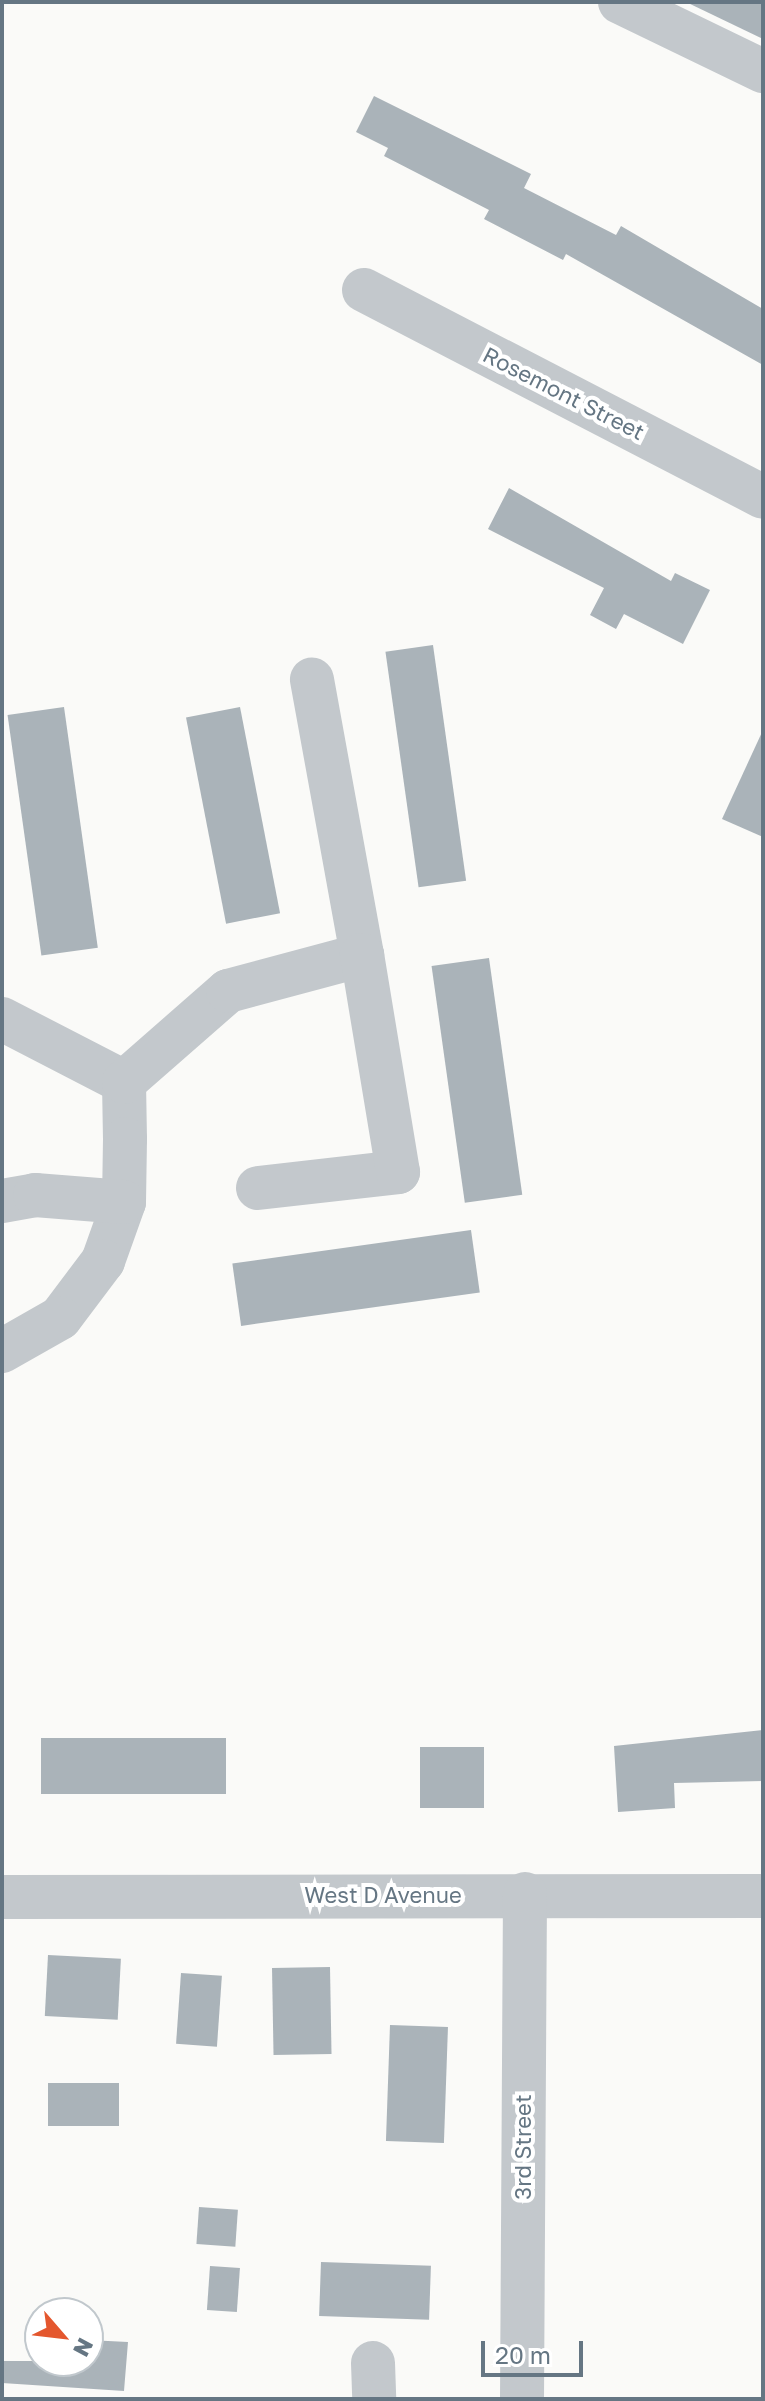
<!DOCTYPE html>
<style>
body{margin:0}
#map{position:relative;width:765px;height:2401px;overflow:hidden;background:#fafaf8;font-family:"Golos Text",sans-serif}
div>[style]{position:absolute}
.building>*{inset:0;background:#aab3b9;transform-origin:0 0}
.minor>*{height:44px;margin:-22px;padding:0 22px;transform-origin:22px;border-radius:22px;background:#c3c8cc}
span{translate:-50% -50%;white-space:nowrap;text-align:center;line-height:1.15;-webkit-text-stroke:8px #fff;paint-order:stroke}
.street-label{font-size:22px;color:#657683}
.frame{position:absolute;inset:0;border:4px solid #657683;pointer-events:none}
.north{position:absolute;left:24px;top:2297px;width:80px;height:80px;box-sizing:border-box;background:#fff;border:2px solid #c1c8cd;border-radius:50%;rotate:118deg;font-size:22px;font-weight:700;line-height:32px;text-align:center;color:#657683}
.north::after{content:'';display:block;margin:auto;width:28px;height:36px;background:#e4572e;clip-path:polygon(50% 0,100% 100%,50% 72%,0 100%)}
.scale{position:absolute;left:481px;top:2341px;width:102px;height:36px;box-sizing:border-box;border:4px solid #657683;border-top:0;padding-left:10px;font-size:24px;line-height:28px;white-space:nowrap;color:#657683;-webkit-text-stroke:6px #fff;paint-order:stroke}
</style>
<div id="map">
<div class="building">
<i style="clip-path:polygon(686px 2px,763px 2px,763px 39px)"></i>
<i style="clip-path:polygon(374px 96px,531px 174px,524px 188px,616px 235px,621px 226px,763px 309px,763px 365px,566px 254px,563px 260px,484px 219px,489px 210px,384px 156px,388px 148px,356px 132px)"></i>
<i style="clip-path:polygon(509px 488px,671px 581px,675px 573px,710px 590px,683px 644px,624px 614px,616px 629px,590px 615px,604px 588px,488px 529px)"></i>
<i style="left:433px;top:645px;width:238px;height:48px;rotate:82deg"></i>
<i style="left:64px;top:707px;width:243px;height:57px;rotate:82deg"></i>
<i style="left:240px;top:707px;width:210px;height:55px;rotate:79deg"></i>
<i style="clip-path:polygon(763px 730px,763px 837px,722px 819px)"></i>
<i style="left:489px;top:958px;width:239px;height:58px;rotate:82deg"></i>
<i style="left:471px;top:1230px;width:63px;height:241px;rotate:82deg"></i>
<i style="clip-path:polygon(763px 1730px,763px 1781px,674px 1783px,675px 1808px,618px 1812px,614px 1746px)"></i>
<i style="left:41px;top:1738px;width:185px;height:56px"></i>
<i style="left:420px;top:1747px;width:64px;height:61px"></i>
<i style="left:48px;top:1955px;width:73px;height:61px;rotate:3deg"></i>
<i style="left:330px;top:1967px;width:87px;height:58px;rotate:89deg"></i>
<i style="left:181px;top:1973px;width:41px;height:71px;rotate:4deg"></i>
<i style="left:390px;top:2025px;width:58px;height:116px;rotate:2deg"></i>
<i style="left:48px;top:2083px;width:71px;height:43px"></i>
<i style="left:199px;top:2207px;width:39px;height:37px;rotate:4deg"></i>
<i style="left:321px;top:2262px;width:110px;height:54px;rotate:2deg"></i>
<i style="left:210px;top:2266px;width:30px;height:44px;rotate:4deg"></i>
<i style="clip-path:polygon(88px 2340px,128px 2342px,124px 2391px,2px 2383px,2px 2361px,88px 2361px)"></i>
</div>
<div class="minor">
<i style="left:620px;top:2px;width:159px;rotate:25.8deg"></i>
<i style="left:364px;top:290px;width:449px;rotate:27.4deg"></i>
<i style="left:2px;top:1019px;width:137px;rotate:27.3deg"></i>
<i style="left:124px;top:1082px;width:57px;rotate:89deg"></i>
<i style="left:125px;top:1139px;width:63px;rotate:90.9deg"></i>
<i style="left:124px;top:1202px;width:63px;rotate:109.6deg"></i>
<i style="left:103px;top:1261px;width:71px;rotate:127deg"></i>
<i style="left:60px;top:1318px;width:67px;rotate:150.4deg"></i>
<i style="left:124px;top:1082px;width:138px;rotate:-41.2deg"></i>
<i style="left:228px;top:991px;width:139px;rotate:-15deg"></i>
<i style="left:362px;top:955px;width:280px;rotate:-100.3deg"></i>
<i style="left:258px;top:1188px;width:141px;rotate:-6.5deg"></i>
<i style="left:398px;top:1172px;width:220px;rotate:-99.4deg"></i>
<i style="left:2px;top:1201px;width:34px;rotate:-10deg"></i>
<i style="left:35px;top:1195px;width:89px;rotate:4.5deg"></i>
<i style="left:2px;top:1897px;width:761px;rotate:-0.08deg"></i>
<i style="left:373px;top:2363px;width:36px;rotate:88deg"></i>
<i style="left:522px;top:2399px;width:505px;rotate:-89.66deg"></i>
</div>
<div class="street-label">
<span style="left:564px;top:393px;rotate:27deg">Rosemont Street</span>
<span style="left:383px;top:1895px">West D Avenue</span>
<span style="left:523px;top:2147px;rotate:-90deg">3rd Street</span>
</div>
<div class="frame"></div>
<div class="north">N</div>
<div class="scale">20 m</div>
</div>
